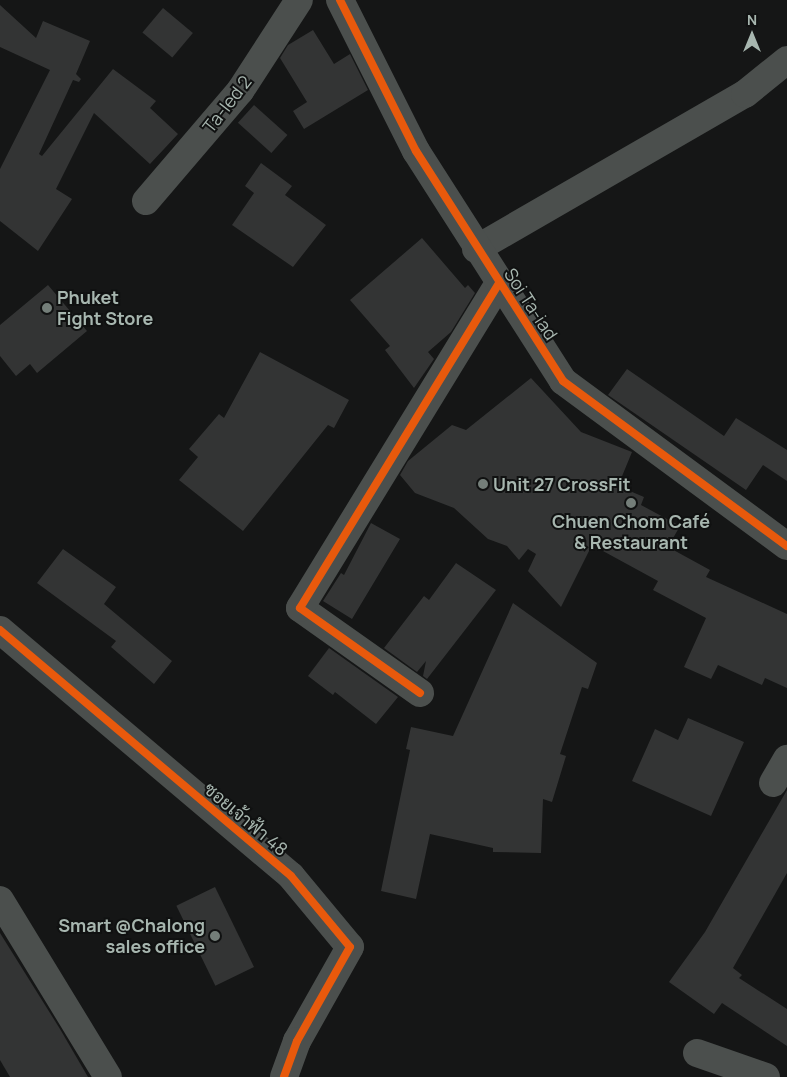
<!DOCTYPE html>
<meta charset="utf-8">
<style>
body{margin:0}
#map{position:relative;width:787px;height:1077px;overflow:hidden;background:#151616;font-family:Manrope,Sarabun,sans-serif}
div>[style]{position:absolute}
.building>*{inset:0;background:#333434;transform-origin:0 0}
.minor>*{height:28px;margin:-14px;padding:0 14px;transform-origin:14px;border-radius:14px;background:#4b4f4d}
.tertiary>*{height:28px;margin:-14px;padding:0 14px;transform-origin:14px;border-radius:14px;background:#4b4f4d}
.cycleway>*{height:8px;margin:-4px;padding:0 4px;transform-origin:4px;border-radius:4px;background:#e8590c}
.dots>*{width:14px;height:14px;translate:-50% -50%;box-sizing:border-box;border:2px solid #101111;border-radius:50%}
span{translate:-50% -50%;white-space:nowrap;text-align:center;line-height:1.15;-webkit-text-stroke:4px #101111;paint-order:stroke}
.street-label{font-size:18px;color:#a7b6af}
.poi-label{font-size:18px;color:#a7b6af;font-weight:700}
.left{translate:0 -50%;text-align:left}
.right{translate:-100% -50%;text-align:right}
.north{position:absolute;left:727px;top:10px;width:50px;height:50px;-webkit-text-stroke:4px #101111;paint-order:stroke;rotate:0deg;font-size:14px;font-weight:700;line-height:20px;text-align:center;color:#a7b6af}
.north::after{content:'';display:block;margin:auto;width:18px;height:22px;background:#a7b6af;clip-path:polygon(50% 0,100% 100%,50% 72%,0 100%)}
</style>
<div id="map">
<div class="building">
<i style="clip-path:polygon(0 5px,36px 38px,43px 21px,90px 41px,76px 74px,81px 79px,79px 82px,73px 80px,39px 154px,42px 156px,113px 69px,156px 101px,150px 108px,178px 134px,150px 164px,94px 113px,56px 189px,72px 199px,38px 251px,0 221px,0 169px,50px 70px,0 47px)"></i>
<i style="left:163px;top:8px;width:39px;height:32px;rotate:40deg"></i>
<i style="clip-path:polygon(313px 30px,334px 64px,350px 54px,368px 90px,304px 129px,293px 111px,307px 102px,280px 58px,288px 45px)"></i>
<i style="left:254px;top:105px;width:45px;height:24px;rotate:42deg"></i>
<i style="clip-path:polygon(261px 163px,292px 186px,285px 195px,326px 225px,293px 267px,232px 225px,254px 193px,245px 186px)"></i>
<i style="clip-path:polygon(422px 238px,465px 288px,468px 285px,475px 293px,451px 332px,428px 352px,434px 359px,414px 388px,385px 350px,390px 346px,350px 300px)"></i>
<i style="clip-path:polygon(48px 285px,87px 331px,37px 373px,30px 364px,16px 376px,0 356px,0 325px)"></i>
<i style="clip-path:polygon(260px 352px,349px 400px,334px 428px,328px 425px,243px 531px,179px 480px,198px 457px,189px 449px,219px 414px,224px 418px)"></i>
<i style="clip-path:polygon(627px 369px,724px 436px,736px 418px,787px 450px,787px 481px,763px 465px,746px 490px,608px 395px)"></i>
<i style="clip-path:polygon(531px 378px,581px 432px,632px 452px,618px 486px,644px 497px,641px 505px,680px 526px,668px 547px,710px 570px,706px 577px,787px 614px,787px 688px,765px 678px,762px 685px,718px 665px,711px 679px,684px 667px,706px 618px,653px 590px,658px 581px,592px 545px,561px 607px,528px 571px,536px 554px,528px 549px,519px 560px,507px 546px,488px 539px,454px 508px,415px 493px,400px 475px,408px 461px,452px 425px,466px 430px)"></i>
<i style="clip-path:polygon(371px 523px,400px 539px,352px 619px,323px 601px,341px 573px,344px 575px)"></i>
<i style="clip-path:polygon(63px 549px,116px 587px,104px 604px,172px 661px,154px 684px,111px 647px,116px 641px,37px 583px)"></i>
<i style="clip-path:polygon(456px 563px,496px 590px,427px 679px,423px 676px,426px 661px,417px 672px,384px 648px,424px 596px,429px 600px)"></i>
<i style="clip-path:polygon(513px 603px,597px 663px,588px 689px,582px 687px,560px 754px,566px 756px,552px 802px,543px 799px,541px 853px,493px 852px,493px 848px,430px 834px,416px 899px,381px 891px,410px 750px,406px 749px,411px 727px,453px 736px)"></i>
<i style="clip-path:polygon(329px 648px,398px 697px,376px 724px,335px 692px,333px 695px,308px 676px)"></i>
<i style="clip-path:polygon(688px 718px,744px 742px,711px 816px,632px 781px,655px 729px,678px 740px)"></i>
<i style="clip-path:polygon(787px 790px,787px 873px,733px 968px,742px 975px,739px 978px,787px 1009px,787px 1046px,722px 1003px,714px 1014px,669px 982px,705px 932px)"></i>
<i style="left:215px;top:887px;width:89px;height:43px;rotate:64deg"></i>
<i style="clip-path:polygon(0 933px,60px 1029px,88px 1077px,10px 1077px,0 1060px)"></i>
</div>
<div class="minor">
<i style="left:146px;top:201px;width:145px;rotate:-49.5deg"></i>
<i style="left:240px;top:91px;width:108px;rotate:-57deg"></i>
<i style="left:476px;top:249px;width:310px;rotate:-30deg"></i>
<i style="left:745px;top:94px;width:54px;rotate:-39deg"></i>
<i style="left:0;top:630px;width:381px;rotate:40.2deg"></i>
<i style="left:291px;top:876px;width:92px;rotate:50.3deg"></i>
<i style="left:350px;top:947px;width:108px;rotate:119.4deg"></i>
<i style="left:297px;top:1041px;width:38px;rotate:110deg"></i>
<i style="left:420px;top:693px;width:147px;rotate:-144.7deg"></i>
<i style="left:300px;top:608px;width:381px;rotate:-58.5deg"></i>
<i style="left:773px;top:783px;width:28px;rotate:-60deg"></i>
<i style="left:0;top:900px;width:207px;rotate:58.6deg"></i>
<i style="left:697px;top:1053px;width:73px;rotate:19.2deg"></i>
</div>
<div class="tertiary">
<i style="left:340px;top:0;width:169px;rotate:63.3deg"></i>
<i style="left:416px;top:151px;width:273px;rotate:57.4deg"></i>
<i style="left:563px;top:381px;width:278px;rotate:36.4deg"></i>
</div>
<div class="cycleway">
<i style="left:340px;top:0;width:169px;rotate:63.3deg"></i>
<i style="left:416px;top:151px;width:273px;rotate:57.4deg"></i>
<i style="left:563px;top:381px;width:278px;rotate:36.4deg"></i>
<i style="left:0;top:630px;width:381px;rotate:40.2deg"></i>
<i style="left:291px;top:876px;width:92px;rotate:50.3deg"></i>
<i style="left:350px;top:947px;width:108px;rotate:119.4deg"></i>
<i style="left:297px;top:1041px;width:38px;rotate:110deg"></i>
<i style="left:420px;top:693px;width:147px;rotate:-144.7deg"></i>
<i style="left:300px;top:608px;width:381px;rotate:-58.5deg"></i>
</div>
<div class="dots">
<i style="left:47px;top:308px;background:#747e79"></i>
<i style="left:483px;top:484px;background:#747e79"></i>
<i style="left:631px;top:503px;background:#747e79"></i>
<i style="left:215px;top:936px;background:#747e79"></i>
</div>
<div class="street-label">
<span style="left:227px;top:104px;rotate:-52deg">Ta-Ied 2</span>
<span style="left:531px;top:304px;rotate:57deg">Soi Ta-iad</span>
<span style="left:246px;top:819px;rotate:40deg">ซอยเจ้าฟ้า 48</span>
</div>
<div class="poi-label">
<span class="left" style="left:57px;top:308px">Phuket<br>Fight Store</span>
<span class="left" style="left:493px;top:484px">Unit 27 CrossFit</span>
<span style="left:631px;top:532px">Chuen Chom Café<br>&amp; Restaurant</span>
<span class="right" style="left:205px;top:936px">Smart @Chalong<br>sales office</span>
</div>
<div class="north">N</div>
</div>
